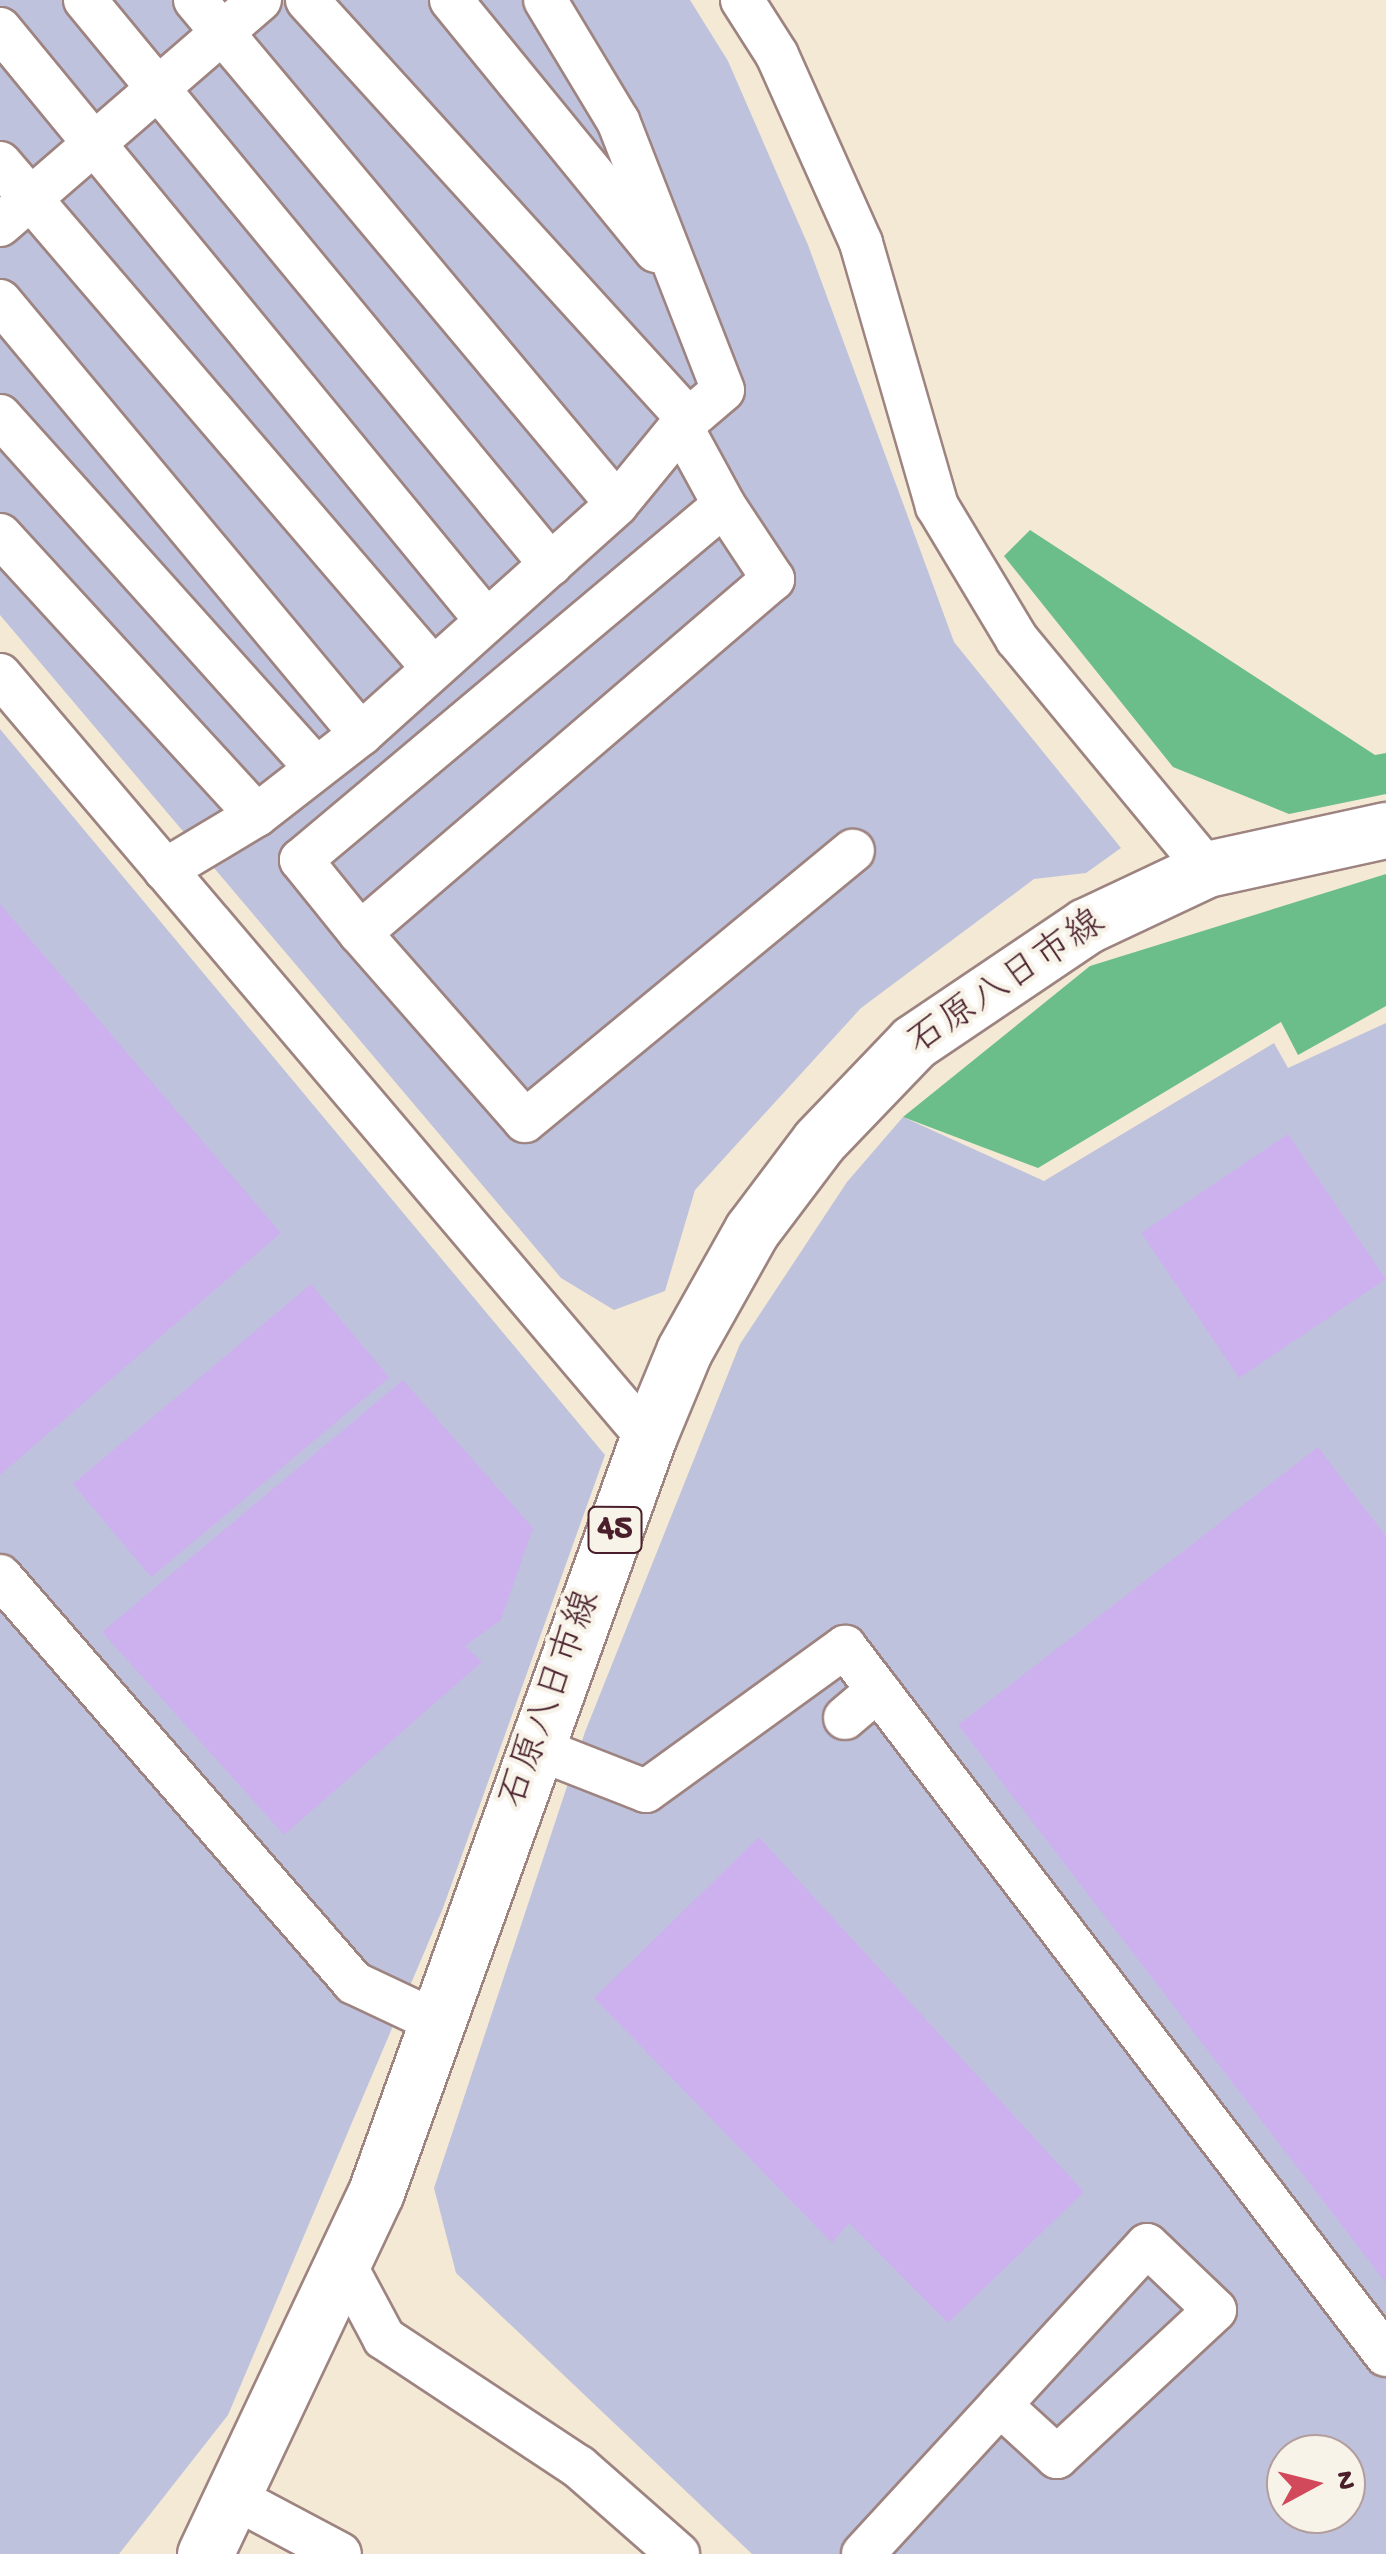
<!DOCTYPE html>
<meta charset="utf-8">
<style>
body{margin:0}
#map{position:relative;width:1386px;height:2554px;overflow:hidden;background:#f3e9d4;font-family:"Gochi Hand","Klee One",sans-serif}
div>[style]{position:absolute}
.industrial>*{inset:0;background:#bfc2dd}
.forest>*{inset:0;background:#6bbd8a}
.building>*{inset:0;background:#cdb1ee;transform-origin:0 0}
.roads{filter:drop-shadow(2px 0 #9e8480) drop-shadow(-2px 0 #9e8480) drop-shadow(0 2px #9e8480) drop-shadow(0 -2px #9e8480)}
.minor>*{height:42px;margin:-21px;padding:0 21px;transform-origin:21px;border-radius:21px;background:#fff}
.major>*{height:55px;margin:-27.5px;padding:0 27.5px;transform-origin:27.5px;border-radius:27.5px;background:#fff}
span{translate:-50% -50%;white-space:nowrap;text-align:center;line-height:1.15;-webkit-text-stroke:9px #f7f3e8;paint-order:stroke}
.shield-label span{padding:2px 8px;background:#f7f3e8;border:2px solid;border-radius:8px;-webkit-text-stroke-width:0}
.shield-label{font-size:35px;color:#4a1f2b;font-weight:700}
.street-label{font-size:38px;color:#4a1f2b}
.north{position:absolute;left:1266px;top:2434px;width:100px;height:100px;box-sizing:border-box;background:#f7f3e8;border:2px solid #b29e9c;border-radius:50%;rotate:83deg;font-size:28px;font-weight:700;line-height:40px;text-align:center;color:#4a1f2b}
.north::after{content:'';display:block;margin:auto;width:35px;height:45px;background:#d1495b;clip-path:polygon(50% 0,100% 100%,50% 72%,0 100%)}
</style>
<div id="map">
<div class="industrial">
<i style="clip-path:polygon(0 0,690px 0,728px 61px,808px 245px,954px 642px,1121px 848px,1086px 873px,1034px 879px,861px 1008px,695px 1190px,665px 1291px,614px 1310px,561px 1278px,0 615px)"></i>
<i style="clip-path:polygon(0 729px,605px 1455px,443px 1908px,228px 2415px,119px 2554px,0 2554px)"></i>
<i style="clip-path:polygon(evenodd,1386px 1023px,1386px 2554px,752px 2554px,456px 2273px,434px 2188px,585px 1732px,740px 1344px,847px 1182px,903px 1117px,1044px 1181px,1274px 1043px,1288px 1068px,1386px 1023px,1286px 2454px,1346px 2454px,1346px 2514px,1286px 2514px,1286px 2454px)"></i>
</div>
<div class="forest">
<i style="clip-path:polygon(1030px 530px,1375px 755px,1386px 753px,1386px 794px,1289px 814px,1173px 767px,1004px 556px)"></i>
<i style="clip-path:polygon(1386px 874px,1386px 1006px,1298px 1055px,1281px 1022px,1038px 1168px,903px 1117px,1090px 966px)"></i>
</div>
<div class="building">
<i style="clip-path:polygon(0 904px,281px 1233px,0 1475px)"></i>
<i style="left:1288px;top:1134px;width:175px;height:177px;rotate:56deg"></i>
<i style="left:311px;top:1284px;width:122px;height:311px;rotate:50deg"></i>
<i style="clip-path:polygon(403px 1380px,533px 1528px,501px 1620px,465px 1646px,482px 1662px,284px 1835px,102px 1632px)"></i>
<i style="clip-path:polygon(1318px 1447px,1386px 1536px,1386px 2283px,958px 1725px)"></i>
<i style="clip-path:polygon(759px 1837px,1084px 2192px,948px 2323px,849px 2223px,832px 2243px,594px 1998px)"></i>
</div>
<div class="roads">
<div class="minor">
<i style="left:85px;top:0;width:732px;rotate:50.48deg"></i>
<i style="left:195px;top:0;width:657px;rotate:50.06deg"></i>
<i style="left:307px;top:0;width:568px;rotate:47.71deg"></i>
<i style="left:451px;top:0;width:324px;rotate:50.8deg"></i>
<i style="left:742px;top:0;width:65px;rotate:57.5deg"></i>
<i style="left:777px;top:55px;width:206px;rotate:65.9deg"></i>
<i style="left:861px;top:243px;width:274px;rotate:73.9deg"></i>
<i style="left:937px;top:506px;width:155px;rotate:59deg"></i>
<i style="left:1017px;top:639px;width:298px;rotate:50.4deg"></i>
<i style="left:0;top:29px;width:765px;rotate:50.57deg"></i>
<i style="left:0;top:163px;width:664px;rotate:49.4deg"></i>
<i style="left:0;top:225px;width:344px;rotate:-40.9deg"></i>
<i style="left:0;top:301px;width:564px;rotate:50.18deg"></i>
<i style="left:0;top:416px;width:472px;rotate:48.1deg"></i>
<i style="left:681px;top:426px;width:90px;rotate:61.4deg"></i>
<i style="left:724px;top:505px;width:89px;rotate:56.5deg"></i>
<i style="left:773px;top:579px;width:544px;rotate:139.4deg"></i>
<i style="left:360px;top:933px;width:94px;rotate:-128.9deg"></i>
<i style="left:301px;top:860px;width:552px;rotate:-40deg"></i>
<i style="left:0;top:535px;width:380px;rotate:47.5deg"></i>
<i style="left:0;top:675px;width:1001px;rotate:49.66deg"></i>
<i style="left:165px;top:870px;width:107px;rotate:-30.9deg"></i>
<i style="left:257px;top:815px;width:132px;rotate:-37.9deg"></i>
<i style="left:361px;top:734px;width:344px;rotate:-41.9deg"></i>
<i style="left:617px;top:504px;width:101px;rotate:-50.6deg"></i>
<i style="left:681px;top:426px;width:55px;rotate:-40.6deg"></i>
<i style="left:723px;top:390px;width:289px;rotate:-111.3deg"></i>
<i style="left:618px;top:121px;width:141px;rotate:-121.1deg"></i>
<i style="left:360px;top:933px;width:250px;rotate:48.7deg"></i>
<i style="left:525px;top:1121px;width:425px;rotate:-39.5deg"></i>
<i style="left:0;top:1576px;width:539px;rotate:48.98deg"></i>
<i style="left:354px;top:1983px;width:94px;rotate:25.2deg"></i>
<i style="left:845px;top:1718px;width:43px;rotate:-40.3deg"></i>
<i style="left:536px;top:1748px;width:118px;rotate:21.4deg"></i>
<i style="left:646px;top:1791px;width:246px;rotate:-35.9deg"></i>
<i style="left:845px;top:1647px;width:891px;rotate:52.62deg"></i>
<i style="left:345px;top:2265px;width:83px;rotate:61.9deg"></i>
<i style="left:384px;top:2338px;width:234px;rotate:33.5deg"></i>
<i style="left:579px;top:2467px;width:132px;rotate:41.3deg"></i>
<i style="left:233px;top:2497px;width:121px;rotate:28deg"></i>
<i style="left:863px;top:2554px;width:202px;rotate:-47.4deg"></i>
<i style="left:1000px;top:2405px;width:217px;rotate:-47.4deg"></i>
<i style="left:1147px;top:2245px;width:94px;rotate:43.7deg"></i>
<i style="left:1215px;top:2310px;width:216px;rotate:137.1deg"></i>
<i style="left:1057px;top:2457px;width:77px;rotate:-137.6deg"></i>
</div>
<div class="major">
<i style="left:205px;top:2554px;width:400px;rotate:-64.7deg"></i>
<i style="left:376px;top:2192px;width:802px;rotate:-70.16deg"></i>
<i style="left:648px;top:1438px;width:94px;rotate:-67.5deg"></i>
<i style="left:684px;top:1351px;width:139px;rotate:-60.7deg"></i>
<i style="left:752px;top:1230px;width:111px;rotate:-53deg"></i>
<i style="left:819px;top:1141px;width:137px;rotate:-46.2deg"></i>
<i style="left:914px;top:1042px;width:207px;rotate:-34deg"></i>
<i style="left:1086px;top:926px;width:134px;rotate:-25.2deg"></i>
<i style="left:1207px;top:869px;width:183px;rotate:-12.3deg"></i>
</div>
</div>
<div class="shield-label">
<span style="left:615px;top:1530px">45</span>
</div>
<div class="street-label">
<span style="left:1008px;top:985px;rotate:-34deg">石原八日市線</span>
<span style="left:553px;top:1700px;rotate:-70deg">石原八日市線</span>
</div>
<div class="north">N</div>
</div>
